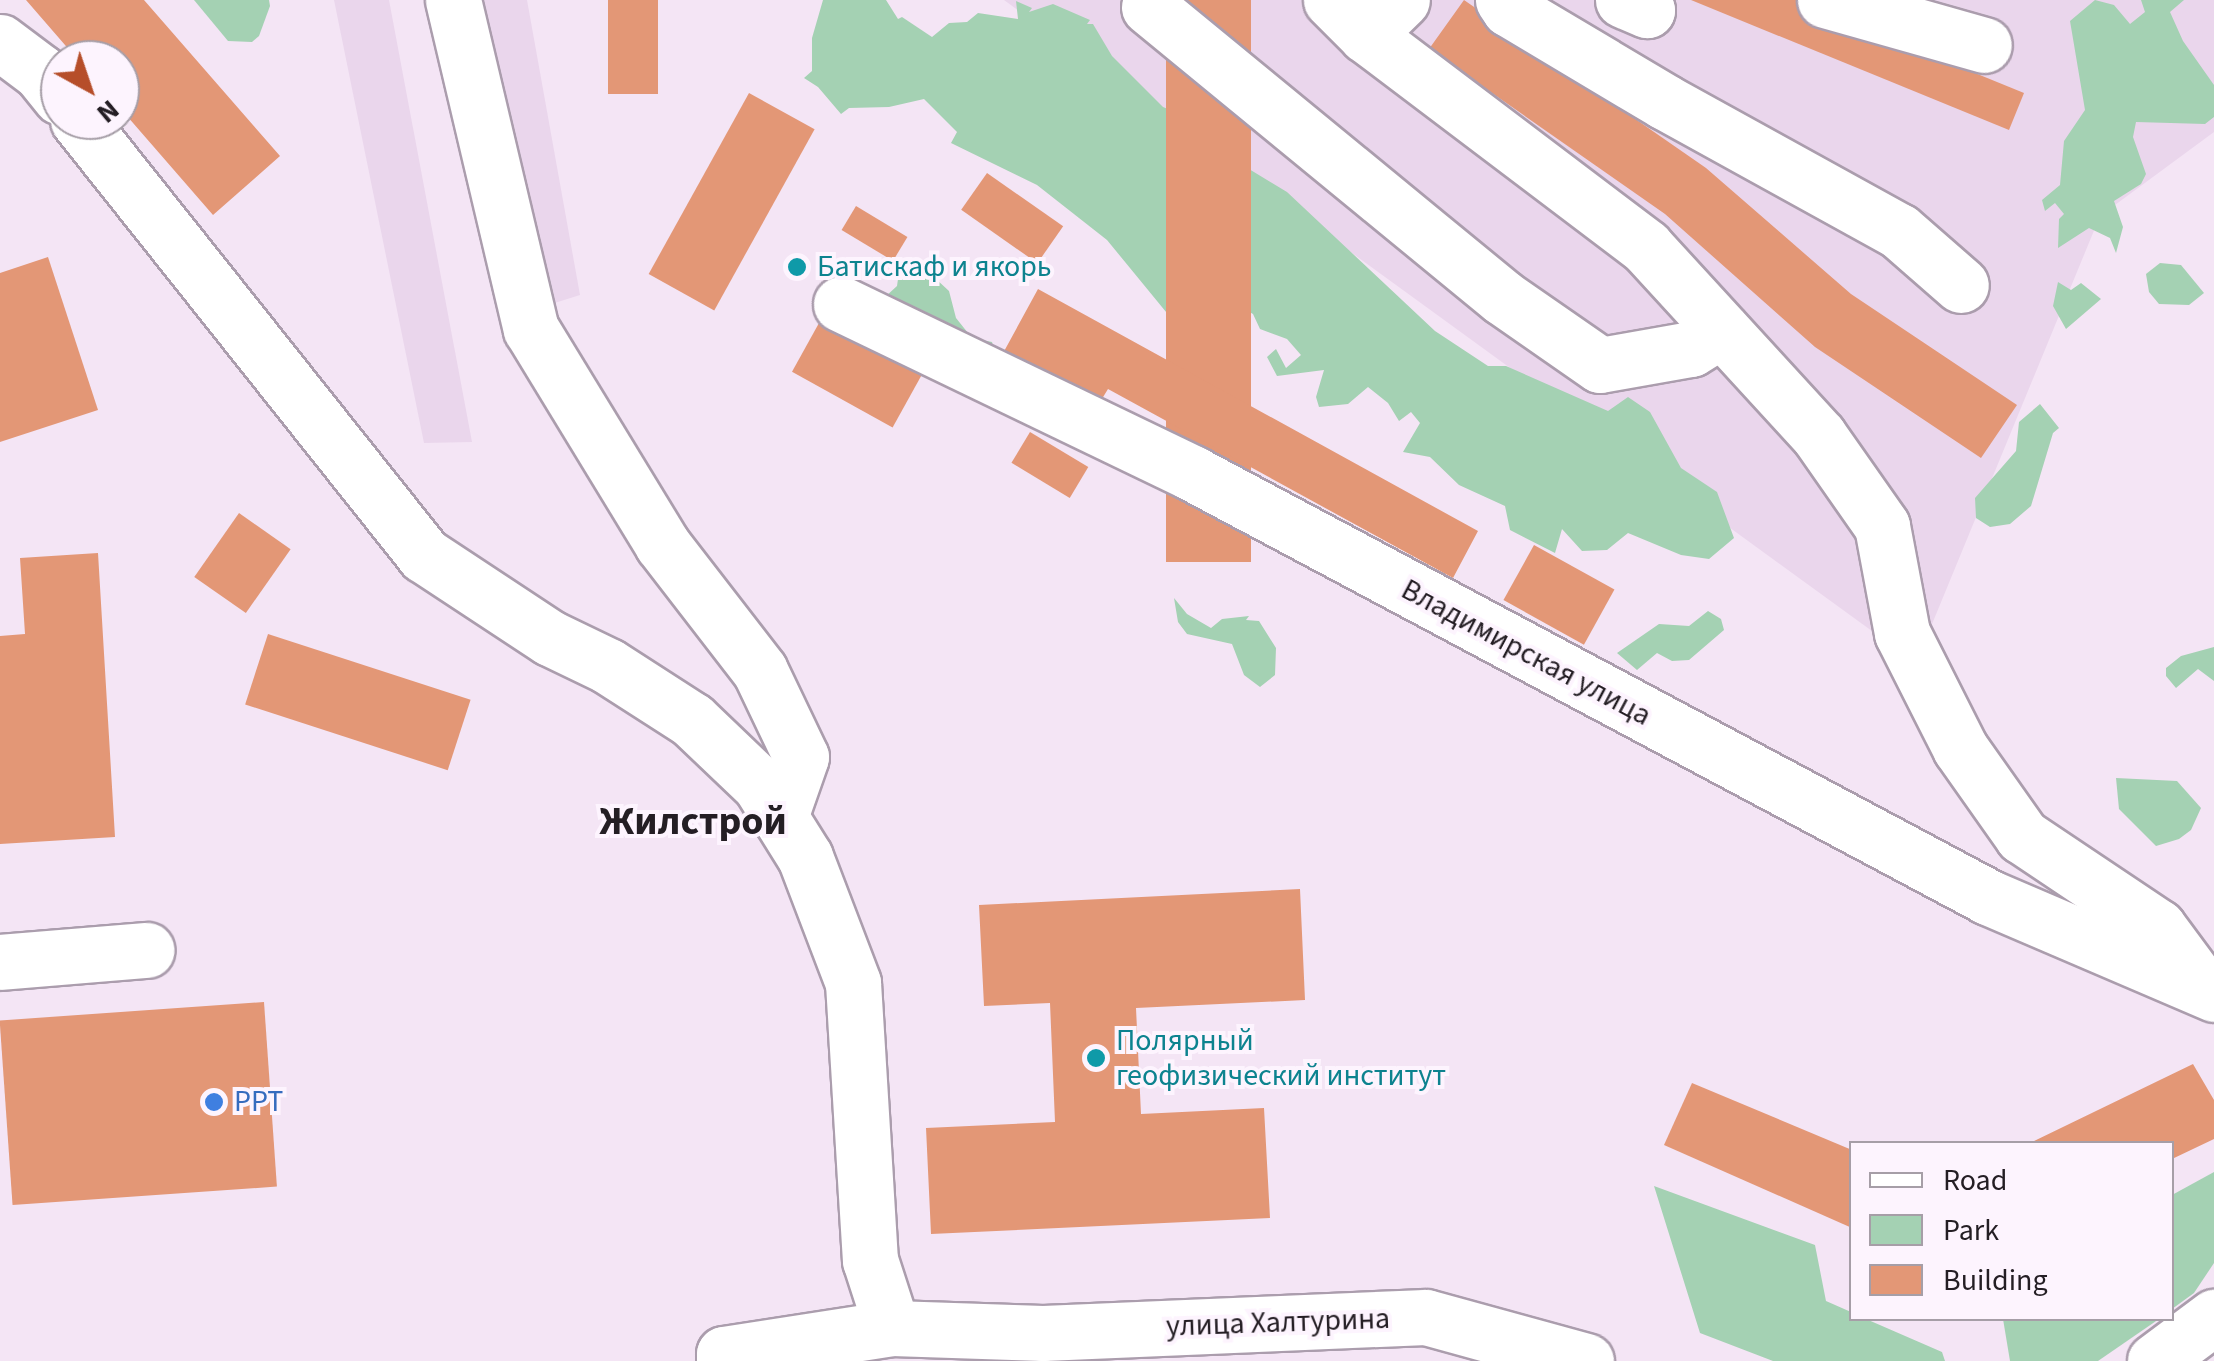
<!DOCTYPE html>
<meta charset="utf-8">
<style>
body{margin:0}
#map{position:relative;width:2214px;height:1361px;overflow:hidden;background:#f4e5f5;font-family:"Source Sans 3",sans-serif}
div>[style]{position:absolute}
.built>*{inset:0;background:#ead6ec}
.green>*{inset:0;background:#a4d1b3}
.building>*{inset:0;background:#e39776;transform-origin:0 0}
.roads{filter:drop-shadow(2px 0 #ab9dad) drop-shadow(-2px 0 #ab9dad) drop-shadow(0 2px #ab9dad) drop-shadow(0 -2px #ab9dad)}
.minor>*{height:55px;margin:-27.5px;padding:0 27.5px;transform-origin:27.5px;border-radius:27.5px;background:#fff}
.dots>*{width:28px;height:28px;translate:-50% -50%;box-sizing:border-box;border:5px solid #fdf4fe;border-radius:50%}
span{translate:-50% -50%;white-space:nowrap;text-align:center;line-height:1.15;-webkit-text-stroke:8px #fdf4fe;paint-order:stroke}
.culture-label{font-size:30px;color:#0d838f}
.left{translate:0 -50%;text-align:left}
.street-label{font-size:30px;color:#241e24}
.shop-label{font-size:30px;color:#366cbe}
.district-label{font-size:40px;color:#241e24;font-weight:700}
.legend{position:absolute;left:1849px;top:1141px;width:325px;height:180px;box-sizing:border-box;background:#fdf4fe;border:2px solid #a69ea7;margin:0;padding:12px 18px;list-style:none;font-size:30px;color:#241e24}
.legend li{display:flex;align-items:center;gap:20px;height:50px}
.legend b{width:50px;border:2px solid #a69ea7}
.north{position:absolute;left:40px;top:40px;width:100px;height:100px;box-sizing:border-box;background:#fdf4fe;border:2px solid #a69ea7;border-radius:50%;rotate:140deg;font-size:28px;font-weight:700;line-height:40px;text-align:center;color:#241e24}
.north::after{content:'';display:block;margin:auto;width:35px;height:45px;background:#b64e2a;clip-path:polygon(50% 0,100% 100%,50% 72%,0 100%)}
</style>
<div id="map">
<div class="built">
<i style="clip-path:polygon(334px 0,389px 0,472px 442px,424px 443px)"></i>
<i style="clip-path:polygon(477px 0,527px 0,580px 295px,545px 306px)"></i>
<i style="clip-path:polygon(1004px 0,2214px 0,2214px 132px,2100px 216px,1916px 663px)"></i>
</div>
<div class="green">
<i style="clip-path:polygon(194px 0,269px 0,270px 6px,259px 36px,252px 42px,228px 41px)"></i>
<i style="clip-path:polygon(823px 0,886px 0,898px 19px,902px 17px,932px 37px,949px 23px,967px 22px,978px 13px,1018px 19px,1016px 1px,1032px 8px,1029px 12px,1053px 4px,1090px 20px,1087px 24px,1093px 24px,1112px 56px,1163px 107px,1190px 118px,1249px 169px,1287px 192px,1435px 331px,1488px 366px,1506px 366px,1608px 411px,1628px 397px,1650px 412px,1681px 468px,1717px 492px,1734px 538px,1709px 559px,1681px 555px,1628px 533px,1607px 550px,1582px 551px,1562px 529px,1555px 553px,1510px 530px,1505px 506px,1459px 485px,1430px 457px,1403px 452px,1420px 423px,1411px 412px,1399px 421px,1388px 403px,1368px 387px,1348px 404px,1319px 407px,1316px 397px,1324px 370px,1277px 376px,1267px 357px,1276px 349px,1286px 368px,1301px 355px,1287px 339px,1260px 329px,1253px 314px,1230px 301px,1206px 320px,1225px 324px,1180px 329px,1107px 240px,1037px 185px,951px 143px,957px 132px,924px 99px,889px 107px,849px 108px,841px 114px,818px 87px,804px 78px,812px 71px,812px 38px)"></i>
<i style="clip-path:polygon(2095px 0,2114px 5px,2130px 24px,2145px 12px,2141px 0,2184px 0,2170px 12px,2183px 41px,2214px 85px,2214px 117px,2205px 124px,2136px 122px,2133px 137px,2146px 174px,2141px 184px,2114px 201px,2123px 227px,2116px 253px,2110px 238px,2089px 228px,2058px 248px,2059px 219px,2064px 214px,2055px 203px,2045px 211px,2042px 200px,2060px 185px,2064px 141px,2085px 110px,2070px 21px)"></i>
<i style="clip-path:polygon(2160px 263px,2181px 265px,2204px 293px,2189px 305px,2159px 304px,2149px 292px,2146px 274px)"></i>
<i style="clip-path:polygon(922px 266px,949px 291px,956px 318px,972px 338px,992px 342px,995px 353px,885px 297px,897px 286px,899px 272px)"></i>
<i style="clip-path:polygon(2058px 282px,2071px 290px,2081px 283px,2101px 299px,2066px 329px,2053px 306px)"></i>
<i style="clip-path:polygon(2040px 404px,2059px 428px,2053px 433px,2031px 506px,2010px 524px,1990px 527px,1976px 518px,1975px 498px,2016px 451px,2019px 422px)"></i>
<i style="clip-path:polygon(1174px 598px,1187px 614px,1211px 628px,1222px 619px,1249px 616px,1246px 620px,1259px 621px,1276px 648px,1275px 675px,1260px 687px,1244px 675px,1232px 644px,1187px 634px,1178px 622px)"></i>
<i style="clip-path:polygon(1708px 611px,1721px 619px,1724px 630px,1689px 660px,1672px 661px,1657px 653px,1637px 670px,1617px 653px,1659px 624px,1689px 626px)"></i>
<i style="clip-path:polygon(2214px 647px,2214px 681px,2198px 669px,2176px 688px,2166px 676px,2166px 668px,2181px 656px)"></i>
<i style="clip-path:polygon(2116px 778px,2177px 781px,2201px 808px,2191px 830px,2179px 839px,2156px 846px,2119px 809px)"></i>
<i style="clip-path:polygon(2214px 1172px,2214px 1263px,2194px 1293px,2172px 1309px,2172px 1195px)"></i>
<i style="clip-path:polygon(1654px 1186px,1815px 1245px,1826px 1301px,1851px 1312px,1852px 1318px,1866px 1319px,1942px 1352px,1945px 1361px,1773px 1361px,1700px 1333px)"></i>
<i style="clip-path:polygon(2003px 1319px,2003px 1318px,2159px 1319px,2098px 1361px,2010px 1361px)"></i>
</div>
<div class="building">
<i style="clip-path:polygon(26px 0,144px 0,280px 156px,213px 215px,120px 108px,120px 60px,78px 60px)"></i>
<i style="left:608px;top:0;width:50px;height:94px"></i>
<i style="left:1166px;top:0;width:85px;height:562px"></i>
<i style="clip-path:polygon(1464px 0,1706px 168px,1851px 294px,2017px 405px,1981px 458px,1815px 347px,1665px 214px,1429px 49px)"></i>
<i style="clip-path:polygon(1691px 0,1796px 0,2024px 93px,2009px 130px)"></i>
<i style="left:749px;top:93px;width:75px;height:207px;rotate:29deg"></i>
<i style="left:987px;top:173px;width:93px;height:45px;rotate:35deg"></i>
<i style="left:856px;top:206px;width:60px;height:28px;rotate:31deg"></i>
<i style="clip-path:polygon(48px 257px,98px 410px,0 442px,0 273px)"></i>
<i style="clip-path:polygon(1038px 289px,1478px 531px,1453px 578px,1108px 389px,1097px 407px,1002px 355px)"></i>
<i style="left:824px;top:314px;width:115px;height:66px;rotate:29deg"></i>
<i style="left:1030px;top:432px;width:68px;height:36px;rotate:31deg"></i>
<i style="left:239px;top:513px;width:63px;height:78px;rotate:35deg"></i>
<i style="left:1534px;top:545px;width:92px;height:63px;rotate:29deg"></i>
<i style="clip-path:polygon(98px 553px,115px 837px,0 844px,0 636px,25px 634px,20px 558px)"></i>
<i style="left:268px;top:634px;width:213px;height:74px;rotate:18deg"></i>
<i style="clip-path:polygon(1300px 889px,1305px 1000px,1136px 1008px,1141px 1114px,1264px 1108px,1270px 1218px,931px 1234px,926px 1128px,1055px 1122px,1050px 1003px,984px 1006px,979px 905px)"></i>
<i style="left:264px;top:1002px;width:185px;height:265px;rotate:86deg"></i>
<i style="clip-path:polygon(2193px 1064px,2214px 1100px,2214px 1139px,2172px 1159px,2172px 1144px,2028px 1144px)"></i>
<i style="clip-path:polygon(1692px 1083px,1852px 1150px,1852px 1228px,1664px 1145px)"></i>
</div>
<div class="roads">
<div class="minor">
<i style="left:453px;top:0;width:338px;rotate:76.7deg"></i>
<i style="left:531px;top:329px;width:252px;rotate:58.6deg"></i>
<i style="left:662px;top:544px;width:160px;rotate:52.3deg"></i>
<i style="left:760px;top:671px;width:95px;rotate:64.5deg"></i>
<i style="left:801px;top:757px;width:64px;rotate:109.3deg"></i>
<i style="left:1331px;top:0;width:49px;rotate:45deg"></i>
<i style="left:1366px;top:35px;width:351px;rotate:37.1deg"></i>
<i style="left:1646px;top:247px;width:256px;rotate:47.5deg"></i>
<i style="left:1819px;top:436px;width:110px;rotate:55deg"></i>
<i style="left:1882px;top:526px;width:109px;rotate:79.4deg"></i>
<i style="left:1902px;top:633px;width:129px;rotate:63.2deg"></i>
<i style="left:1960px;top:748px;width:108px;rotate:54.8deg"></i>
<i style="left:2022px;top:836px;width:164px;rotate:33.8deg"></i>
<i style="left:2158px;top:927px;width:76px;rotate:53.6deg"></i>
<i style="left:1503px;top:0;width:11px;rotate:56deg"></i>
<i style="left:1509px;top:9px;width:182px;rotate:30.8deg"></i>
<i style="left:1665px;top:102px;width:267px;rotate:28.9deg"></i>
<i style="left:1899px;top:231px;width:82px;rotate:41.1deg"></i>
<i style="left:1623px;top:0;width:26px;rotate:23deg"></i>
<i style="left:1647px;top:10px;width:12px;rotate:-121deg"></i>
<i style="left:1825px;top:0;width:165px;rotate:15.8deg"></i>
<i style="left:1149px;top:7px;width:457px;rotate:39.4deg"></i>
<i style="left:1502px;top:297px;width:119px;rotate:34.8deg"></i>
<i style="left:1600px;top:365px;width:92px;rotate:-10deg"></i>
<i style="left:1691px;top:349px;width:36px;rotate:-32deg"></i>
<i style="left:1366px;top:35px;width:50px;rotate:-44.2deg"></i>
<i style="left:0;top:42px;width:50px;rotate:36.9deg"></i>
<i style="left:40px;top:72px;width:32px;rotate:51deg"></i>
<i style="left:78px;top:120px;width:556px;rotate:51.5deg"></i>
<i style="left:424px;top:555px;width:151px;rotate:33.4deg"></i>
<i style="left:550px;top:638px;width:64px;rotate:25.8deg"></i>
<i style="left:608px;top:666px;width:100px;rotate:32.7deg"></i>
<i style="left:692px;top:720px;width:94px;rotate:43.7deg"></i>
<i style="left:760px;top:785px;width:85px;rotate:58deg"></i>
<i style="left:805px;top:857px;width:135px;rotate:69.1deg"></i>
<i style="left:853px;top:983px;width:278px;rotate:86.5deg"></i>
<i style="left:870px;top:1260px;width:71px;rotate:72.1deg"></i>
<i style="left:892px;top:1328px;width:151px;rotate:1.9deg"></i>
<i style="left:1043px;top:1333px;width:383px;rotate:-2.4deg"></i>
<i style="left:1426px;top:1317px;width:166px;rotate:15.4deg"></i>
<i style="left:841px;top:304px;width:390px;rotate:25.7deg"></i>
<i style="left:1192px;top:473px;width:902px;rotate:28.04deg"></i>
<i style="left:1988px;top:897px;width:246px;rotate:23.2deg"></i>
<i style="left:0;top:962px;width:147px;rotate:-4.7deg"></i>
<i style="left:724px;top:1361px;width:7px;rotate:-90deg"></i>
<i style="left:724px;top:1354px;width:170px;rotate:-8.8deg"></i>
<i style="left:2155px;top:1361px;width:74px;rotate:-36.7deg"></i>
</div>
</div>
<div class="dots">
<i style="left:797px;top:267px;background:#0f9aa8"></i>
<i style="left:1096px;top:1058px;background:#0f9aa8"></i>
<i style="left:214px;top:1102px;background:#3f7fe0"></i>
</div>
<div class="culture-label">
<span class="left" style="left:817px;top:267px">Батискаф и якорь</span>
<span class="left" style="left:1116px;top:1058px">Полярный<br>геофизический институт</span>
</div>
<div class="street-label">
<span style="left:1526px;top:653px;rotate:28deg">Владимирская улица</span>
<span style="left:1278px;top:1323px;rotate:-2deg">улица Халтурина</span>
</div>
<div class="shop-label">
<span class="left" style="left:234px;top:1102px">РРТ</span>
</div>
<div class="district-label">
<span style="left:693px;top:822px">Жилстрой</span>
</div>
<ul class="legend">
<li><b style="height:12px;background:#fff"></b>Road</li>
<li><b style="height:28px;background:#a4d1b3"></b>Park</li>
<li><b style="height:28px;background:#e39776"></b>Building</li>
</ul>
<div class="north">N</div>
</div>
